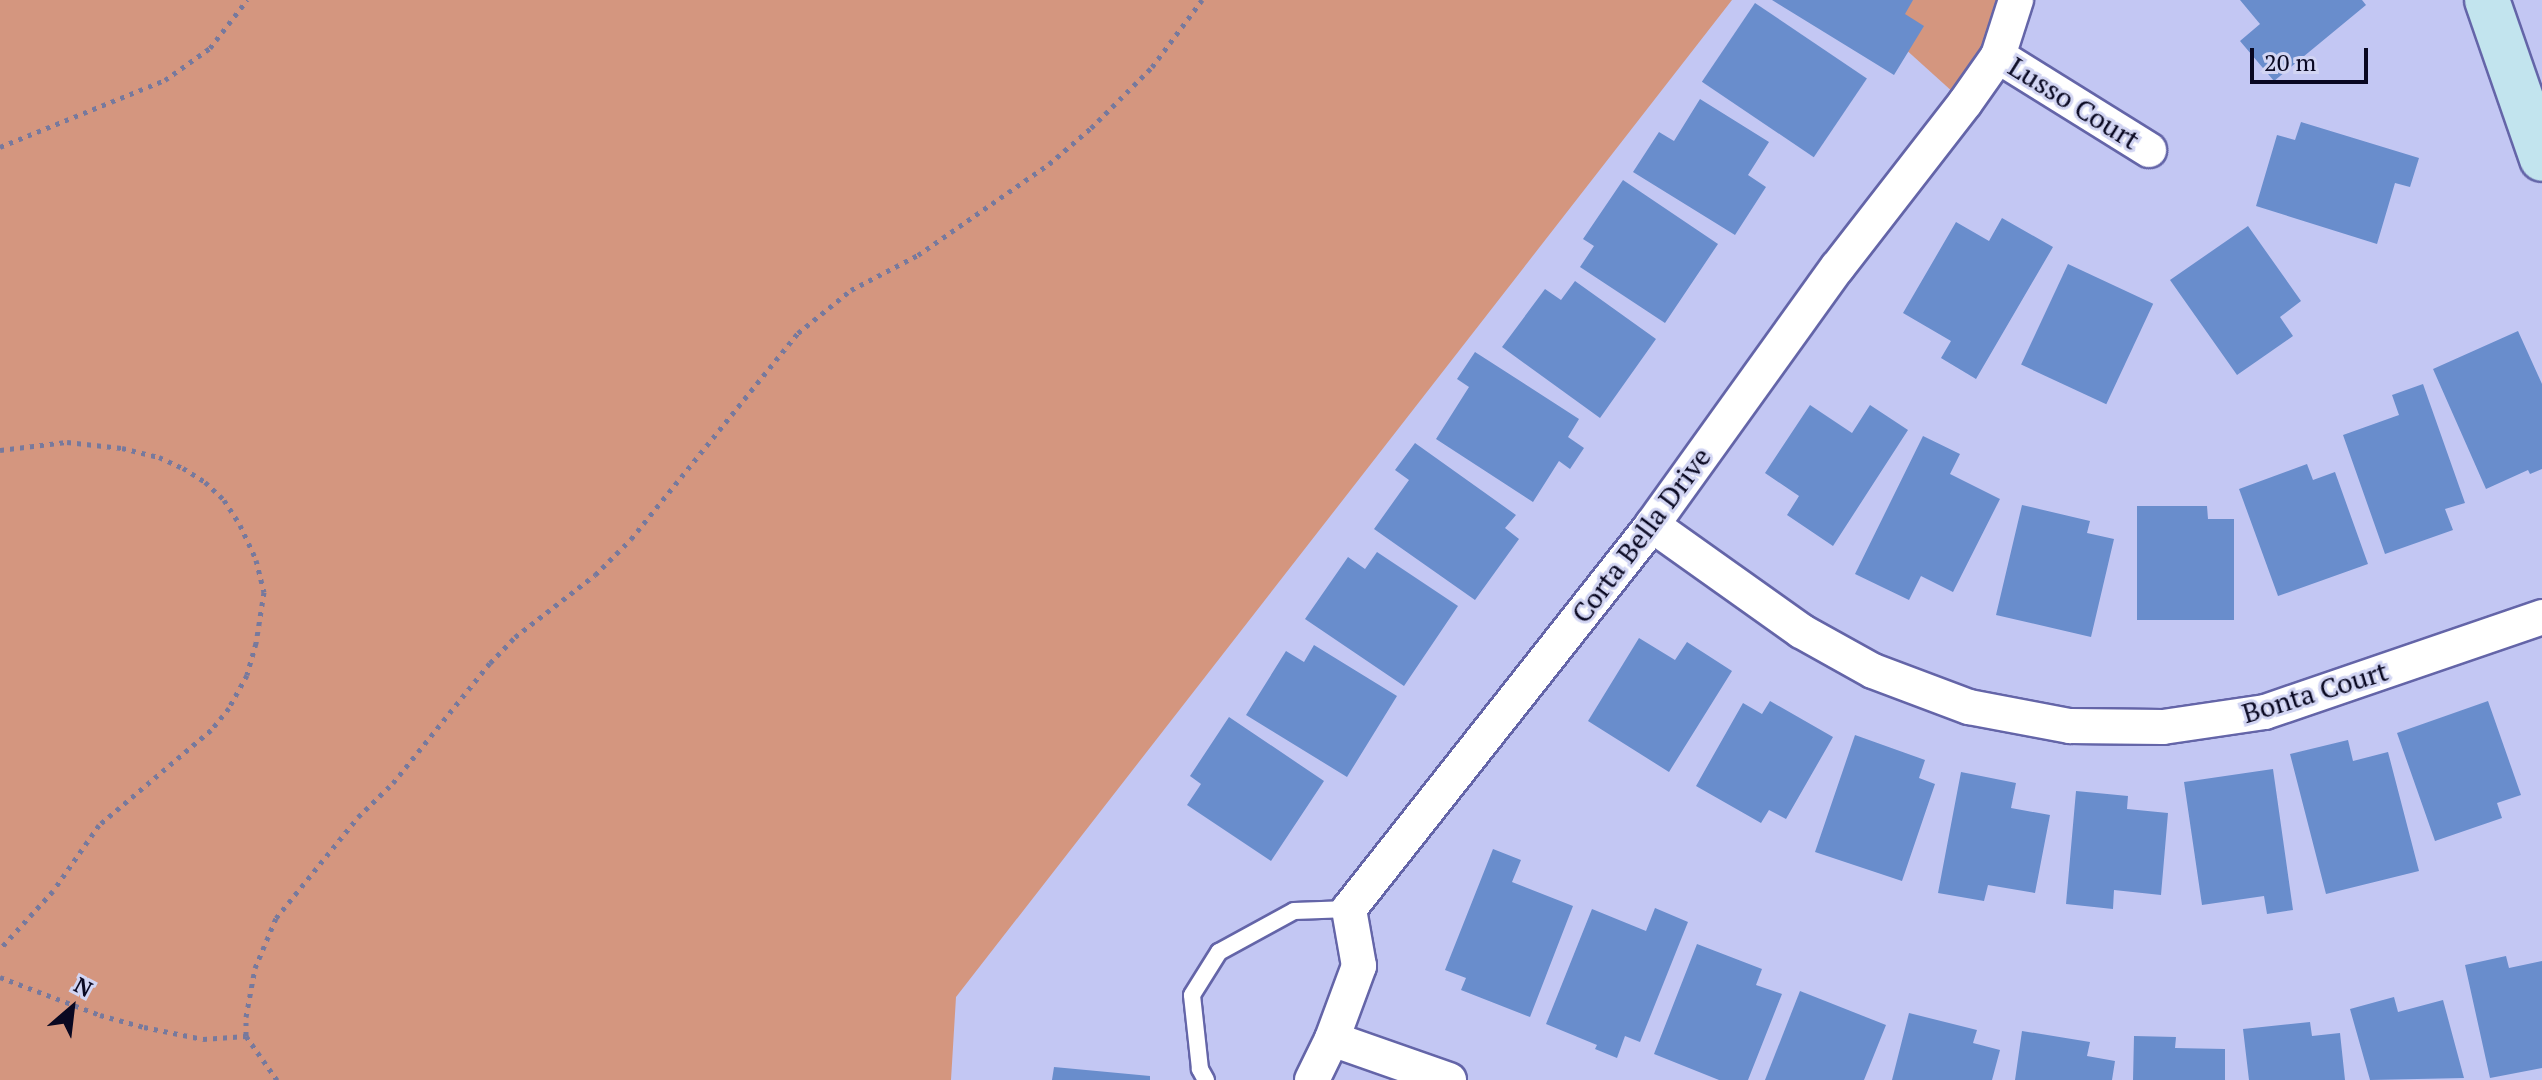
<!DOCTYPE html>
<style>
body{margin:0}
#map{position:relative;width:2542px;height:1080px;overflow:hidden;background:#c3c7f3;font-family:"PT Serif",serif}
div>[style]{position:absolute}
.green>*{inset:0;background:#d4967f}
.building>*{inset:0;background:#698dcc;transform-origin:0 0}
.path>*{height:5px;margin-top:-2.5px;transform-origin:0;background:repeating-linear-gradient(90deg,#77799d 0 4px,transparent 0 10px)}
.roads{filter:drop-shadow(2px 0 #6465a8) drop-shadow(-2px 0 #6465a8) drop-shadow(0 2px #6465a8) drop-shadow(0 -2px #6465a8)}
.lane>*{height:16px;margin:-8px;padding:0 8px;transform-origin:8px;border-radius:8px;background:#fff}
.street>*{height:34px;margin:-17px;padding:0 17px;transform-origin:17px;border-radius:17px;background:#fff}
.secondary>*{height:44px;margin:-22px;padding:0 22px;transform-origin:22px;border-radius:22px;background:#c2e4ee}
span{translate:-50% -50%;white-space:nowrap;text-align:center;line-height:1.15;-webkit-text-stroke:6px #d2d5f3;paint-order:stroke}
.street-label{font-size:28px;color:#090821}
.north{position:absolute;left:32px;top:968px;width:80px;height:80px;-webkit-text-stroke:6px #d2d5f3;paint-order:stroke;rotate:28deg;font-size:22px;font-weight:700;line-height:32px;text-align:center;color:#090821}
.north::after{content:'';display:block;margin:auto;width:28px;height:36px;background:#090821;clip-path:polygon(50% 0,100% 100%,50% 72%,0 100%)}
.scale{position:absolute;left:2250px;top:48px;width:118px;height:36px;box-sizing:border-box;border:4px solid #090821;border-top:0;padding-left:10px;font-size:24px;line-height:28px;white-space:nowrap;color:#090821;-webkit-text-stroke:6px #d2d5f3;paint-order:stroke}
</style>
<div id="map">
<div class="green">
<i style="clip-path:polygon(0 0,1732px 0,956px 997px,951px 1080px,0 1080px)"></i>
<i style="clip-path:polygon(1851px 0,2016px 0,1965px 103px)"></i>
</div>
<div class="building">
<i style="clip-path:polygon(1772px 0,1913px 0,1905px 14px,1924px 26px,1894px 75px)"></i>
<i style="clip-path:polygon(2240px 0,2362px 0,2366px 5px,2274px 81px,2240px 41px,2260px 24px)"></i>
<i style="left:1755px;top:3px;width:135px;height:95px;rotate:34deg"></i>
<i style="clip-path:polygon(1700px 99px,1769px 142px,1748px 175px,1766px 187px,1735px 235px,1633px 172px,1659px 132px,1674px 141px)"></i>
<i style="clip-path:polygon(2301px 122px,2419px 158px,2410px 187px,2395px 183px,2377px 244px,2256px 206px,2277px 135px,2295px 140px)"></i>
<i style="clip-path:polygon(1623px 180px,1718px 244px,1665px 323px,1580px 267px,1594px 246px,1583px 239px)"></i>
<i style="clip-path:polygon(2002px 218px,2053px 247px,1976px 379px,1941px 358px,1951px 341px,1903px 313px,1956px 222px,1989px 241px)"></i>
<i style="clip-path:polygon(2248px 226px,2301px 301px,2280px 317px,2293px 336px,2237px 375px,2170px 280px)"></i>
<i style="left:2068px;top:264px;width:94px;height:111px;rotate:25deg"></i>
<i style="clip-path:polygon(1575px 281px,1656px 339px,1600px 418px,1502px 347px,1545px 289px,1561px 300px)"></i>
<i style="clip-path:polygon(2518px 331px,2542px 384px,2542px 469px,2530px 474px,2528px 470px,2486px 489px,2433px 369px)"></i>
<i style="clip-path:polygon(1475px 352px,1579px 419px,1568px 437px,1584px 448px,1570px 469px,1559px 461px,1533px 502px,1436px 439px,1469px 387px,1457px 379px)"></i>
<i style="clip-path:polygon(2423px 384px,2465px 503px,2445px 509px,2453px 530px,2385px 554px,2343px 435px,2399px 415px,2392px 395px)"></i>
<i style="clip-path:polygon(1810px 405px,1852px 433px,1870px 405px,1908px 430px,1833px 546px,1787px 515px,1799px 496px,1765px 473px)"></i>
<i style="clip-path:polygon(1923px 436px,1960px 454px,1950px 474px,2000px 499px,1953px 592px,1921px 576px,1909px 600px,1855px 574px)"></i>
<i style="clip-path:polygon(1415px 443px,1516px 515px,1505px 528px,1519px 539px,1475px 600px,1374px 529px,1409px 480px,1395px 470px)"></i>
<i style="clip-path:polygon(2307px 464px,2313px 480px,2335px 472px,2368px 564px,2278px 596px,2239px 489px)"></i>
<i style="clip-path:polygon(2022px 505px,2090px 521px,2087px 533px,2114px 539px,2091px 637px,1996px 615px)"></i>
<i style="clip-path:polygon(2137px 506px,2207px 506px,2208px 519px,2234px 519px,2234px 620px,2137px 620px)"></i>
<i style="clip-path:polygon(1377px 552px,1458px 606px,1404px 686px,1305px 619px,1348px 557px,1365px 569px)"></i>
<i style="clip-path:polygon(1639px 638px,1675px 660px,1687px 642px,1732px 671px,1669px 772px,1588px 721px)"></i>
<i style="clip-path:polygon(1314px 645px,1397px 696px,1347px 777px,1246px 715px,1286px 651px,1304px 662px)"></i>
<i style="clip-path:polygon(1770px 701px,1833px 737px,1786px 819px,1769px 810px,1761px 823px,1696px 786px,1743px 703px,1762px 714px)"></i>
<i style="clip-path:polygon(2488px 701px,2521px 795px,2497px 803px,2502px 818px,2435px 841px,2397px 733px)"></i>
<i style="clip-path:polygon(1229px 717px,1324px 781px,1271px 861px,1187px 805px,1201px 784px,1190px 776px)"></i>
<i style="clip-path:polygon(1855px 735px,1925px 760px,1919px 778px,1935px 784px,1902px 881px,1815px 852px)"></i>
<i style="clip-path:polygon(2348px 740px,2353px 761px,2388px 752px,2419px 871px,2326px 894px,2290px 754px)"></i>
<i style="clip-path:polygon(2273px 769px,2293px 910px,2267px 914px,2264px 896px,2202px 905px,2184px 782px)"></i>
<i style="clip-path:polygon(1961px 772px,2016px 783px,2011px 808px,2050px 815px,2035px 893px,1988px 885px,1984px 901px,1938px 893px)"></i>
<i style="clip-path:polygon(2076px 791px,2128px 796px,2127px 809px,2168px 813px,2161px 895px,2114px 890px,2113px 909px,2066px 904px)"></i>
<i style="clip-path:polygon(1493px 849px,1521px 860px,1512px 882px,1573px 906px,1530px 1017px,1461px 990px,1466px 978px,1445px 970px)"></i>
<i style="clip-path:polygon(1655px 908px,1688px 922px,1640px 1042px,1625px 1036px,1617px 1058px,1595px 1049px,1597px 1045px,1546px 1024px,1592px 909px,1646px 931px)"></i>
<i style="clip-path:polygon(1697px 944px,1762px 969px,1756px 985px,1782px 994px,1748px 1080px,1719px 1080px,1654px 1054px)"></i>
<i style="clip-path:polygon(2506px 956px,2509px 968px,2542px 961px,2542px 1068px,2490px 1078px,2465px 965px)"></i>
<i style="clip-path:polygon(1800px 991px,1886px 1025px,1864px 1080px,1765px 1080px)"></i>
<i style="clip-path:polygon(2394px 997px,2398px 1012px,2443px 1000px,2464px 1078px,2370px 1080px,2350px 1009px)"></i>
<i style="clip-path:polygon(1909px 1013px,1977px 1030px,1973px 1043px,2000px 1050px,1992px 1080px,1892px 1080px)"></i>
<i style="clip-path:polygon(2310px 1022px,2312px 1036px,2340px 1033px,2345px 1080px,2249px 1080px,2243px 1029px)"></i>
<i style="clip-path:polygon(2022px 1031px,2090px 1042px,2087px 1056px,2115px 1061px,2112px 1080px,2015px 1080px)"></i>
<i style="clip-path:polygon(2134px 1036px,2176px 1037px,2175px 1048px,2225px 1049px,2225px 1080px,2133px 1080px)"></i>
<i style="clip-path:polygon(1054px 1067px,1150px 1076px,1150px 1080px,1052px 1080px)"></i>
</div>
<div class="path">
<i style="left:0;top:147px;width:178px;rotate:-22.1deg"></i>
<i style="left:165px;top:80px;width:55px;rotate:-35.4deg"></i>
<i style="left:210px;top:48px;width:61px;rotate:-52.4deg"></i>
<i style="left:0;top:450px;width:67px;rotate:-6.8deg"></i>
<i style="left:67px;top:442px;width:55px;rotate:6.2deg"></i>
<i style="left:122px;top:448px;width:38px;rotate:14deg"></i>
<i style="left:159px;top:457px;width:26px;rotate:25deg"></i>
<i style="left:183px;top:468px;width:26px;rotate:32deg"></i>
<i style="left:205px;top:482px;width:26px;rotate:43deg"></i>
<i style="left:224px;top:500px;width:30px;rotate:57deg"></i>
<i style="left:240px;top:525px;width:38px;rotate:65deg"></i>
<i style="left:256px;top:560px;width:33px;rotate:76deg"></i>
<i style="left:264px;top:592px;width:52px;rotate:98.9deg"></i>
<i style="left:256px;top:643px;width:33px;rotate:106deg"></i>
<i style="left:247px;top:675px;width:38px;rotate:119deg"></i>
<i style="left:229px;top:708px;width:28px;rotate:129deg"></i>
<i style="left:211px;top:730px;width:147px;rotate:139.7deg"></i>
<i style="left:99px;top:825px;width:80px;rotate:124.9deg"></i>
<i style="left:53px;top:891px;width:79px;rotate:132.4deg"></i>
<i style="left:0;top:977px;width:107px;rotate:20.8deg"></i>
<i style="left:100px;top:1015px;width:46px;rotate:15.3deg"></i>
<i style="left:144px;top:1027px;width:60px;rotate:11.5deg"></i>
<i style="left:203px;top:1039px;width:43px;rotate:-4deg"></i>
<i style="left:246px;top:1036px;width:54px;rotate:54.8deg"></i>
<i style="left:246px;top:1036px;width:19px;rotate:-90deg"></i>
<i style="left:246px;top:1017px;width:50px;rotate:-79.6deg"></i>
<i style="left:255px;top:968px;width:54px;rotate:-67.2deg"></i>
<i style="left:276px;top:918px;width:130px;rotate:-50.9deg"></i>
<i style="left:358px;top:817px;width:49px;rotate:-44.2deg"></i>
<i style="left:393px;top:783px;width:154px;rotate:-51.1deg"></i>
<i style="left:490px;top:663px;width:36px;rotate:-46deg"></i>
<i style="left:515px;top:637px;width:101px;rotate:-37.8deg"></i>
<i style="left:595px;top:575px;width:51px;rotate:-45deg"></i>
<i style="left:631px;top:539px;width:265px;rotate:-51deg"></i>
<i style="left:798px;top:333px;width:68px;rotate:-39.1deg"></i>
<i style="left:851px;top:290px;width:76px;rotate:-27.6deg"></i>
<i style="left:918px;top:255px;width:160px;rotate:-34.8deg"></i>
<i style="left:1049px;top:164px;width:55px;rotate:-40.6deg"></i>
<i style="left:1091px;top:128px;width:86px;rotate:-45deg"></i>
<i style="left:1152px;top:67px;width:84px;rotate:-53.3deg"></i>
</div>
<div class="roads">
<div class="lane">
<i style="left:1206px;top:1080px;width:13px;rotate:-119deg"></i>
<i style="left:1200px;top:1069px;width:74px;rotate:-96.2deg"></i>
<i style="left:1192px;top:995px;width:51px;rotate:-57.9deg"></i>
<i style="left:1219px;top:952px;width:85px;rotate:-28.7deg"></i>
<i style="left:1294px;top:911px;width:55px;rotate:-2.1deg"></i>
</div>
<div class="street">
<i style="left:1998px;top:56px;width:178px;rotate:31.9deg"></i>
<i style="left:1652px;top:525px;width:183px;rotate:35.4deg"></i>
<i style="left:1801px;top:631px;width:82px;rotate:29.1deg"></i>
<i style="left:1873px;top:671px;width:103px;rotate:20.6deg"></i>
<i style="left:1969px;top:707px;width:103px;rotate:10.7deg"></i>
<i style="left:2070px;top:726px;width:93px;rotate:0.6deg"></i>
<i style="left:2163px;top:727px;width:103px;rotate:-8.4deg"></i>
<i style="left:2265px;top:712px;width:293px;rotate:-18.9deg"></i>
<i style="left:1332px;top:1039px;width:124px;rotate:19.3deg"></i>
<i style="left:1312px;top:1080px;width:46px;rotate:-64deg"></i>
<i style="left:1332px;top:1039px;width:78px;rotate:-69.7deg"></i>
<i style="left:1359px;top:966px;width:58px;rotate:-100deg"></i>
<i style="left:1349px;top:909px;width:489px;rotate:-51.7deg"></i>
<i style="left:1652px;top:525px;width:317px;rotate:-54.3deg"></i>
<i style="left:1837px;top:268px;width:209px;rotate:-52.2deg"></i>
<i style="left:1965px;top:103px;width:57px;rotate:-54.9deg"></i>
<i style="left:1998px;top:56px;width:59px;rotate:-72.2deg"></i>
</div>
<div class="secondary">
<i style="left:2487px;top:0;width:168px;rotate:70.9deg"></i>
</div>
</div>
<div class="street-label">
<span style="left:2074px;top:103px;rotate:32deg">Lusso Court</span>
<span style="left:1641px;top:535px;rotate:-53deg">Corta Bella Drive</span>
<span style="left:2315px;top:692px;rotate:-17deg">Bonta Court</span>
</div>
<div class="north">N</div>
<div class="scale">20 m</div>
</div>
